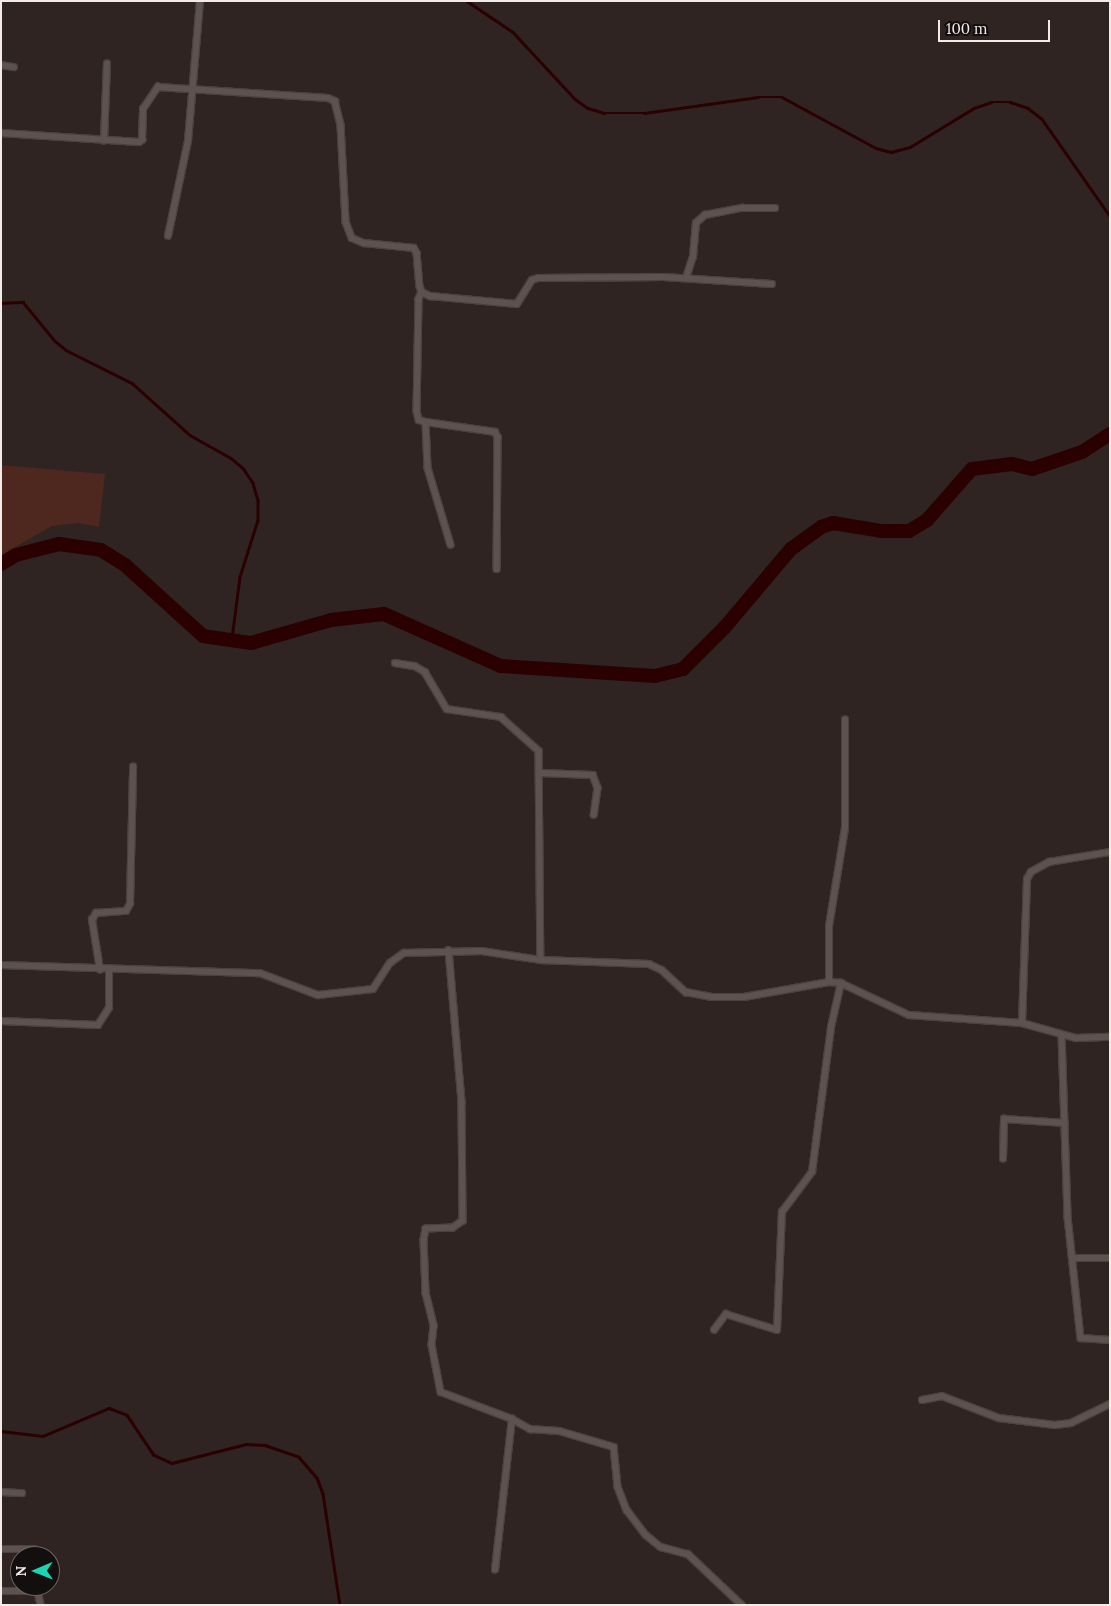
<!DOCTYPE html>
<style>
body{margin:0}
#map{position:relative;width:1111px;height:1606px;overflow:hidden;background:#2f2422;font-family:Lora,serif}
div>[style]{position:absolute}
.green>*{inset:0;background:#4e271f}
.stream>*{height:2.5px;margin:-1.25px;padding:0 1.25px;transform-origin:1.25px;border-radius:1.25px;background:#2a0100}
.river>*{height:14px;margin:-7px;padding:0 7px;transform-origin:7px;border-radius:7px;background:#2a0100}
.roads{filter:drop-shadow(1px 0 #4b4240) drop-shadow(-1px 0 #4b4240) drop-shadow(0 1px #4b4240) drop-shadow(0 -1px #4b4240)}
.minor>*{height:5.5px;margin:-2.75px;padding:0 2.75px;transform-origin:2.75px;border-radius:2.75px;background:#5e524f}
span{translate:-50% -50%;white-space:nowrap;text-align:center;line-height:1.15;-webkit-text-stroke:5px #130f0e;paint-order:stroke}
.frame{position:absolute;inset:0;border:2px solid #f2ebe9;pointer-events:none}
.north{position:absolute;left:10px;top:1546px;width:50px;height:50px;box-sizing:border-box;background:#130f0e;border:1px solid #6c6766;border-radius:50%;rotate:269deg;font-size:14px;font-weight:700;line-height:20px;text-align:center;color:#f2ebe9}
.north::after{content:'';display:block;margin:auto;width:18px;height:22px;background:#1ad5b2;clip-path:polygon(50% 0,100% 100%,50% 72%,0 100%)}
.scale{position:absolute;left:938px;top:20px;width:112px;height:22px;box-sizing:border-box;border:2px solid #f2ebe9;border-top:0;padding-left:6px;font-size:15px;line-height:18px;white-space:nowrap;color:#f2ebe9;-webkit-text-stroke:4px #130f0e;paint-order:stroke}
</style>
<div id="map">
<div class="green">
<i style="clip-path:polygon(1px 465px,105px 474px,99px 527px,79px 523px,52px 526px,1px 555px)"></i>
</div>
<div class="stream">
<i style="left:467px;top:1px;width:55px;rotate:34deg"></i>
<i style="left:513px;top:32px;width:91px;rotate:47.2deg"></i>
<i style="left:575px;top:99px;width:16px;rotate:35deg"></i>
<i style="left:588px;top:108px;width:17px;rotate:17deg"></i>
<i style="left:604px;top:113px;width:40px"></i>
<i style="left:644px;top:113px;width:115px;rotate:-8deg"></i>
<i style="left:758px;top:97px;width:24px"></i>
<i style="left:782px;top:97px;width:107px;rotate:28.5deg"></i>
<i style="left:876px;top:148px;width:16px;rotate:15deg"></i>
<i style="left:891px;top:152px;width:20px;rotate:-15deg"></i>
<i style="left:910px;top:147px;width:75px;rotate:-31.4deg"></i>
<i style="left:974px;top:108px;width:18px;rotate:-19deg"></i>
<i style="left:991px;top:102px;width:19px"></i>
<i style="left:1010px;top:102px;width:19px;rotate:18deg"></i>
<i style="left:1028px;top:108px;width:18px;rotate:38deg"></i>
<i style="left:1042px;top:119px;width:118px;rotate:55deg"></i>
<i style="left:1px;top:303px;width:22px;rotate:-3deg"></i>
<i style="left:23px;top:302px;width:50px;rotate:50.6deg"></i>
<i style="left:55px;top:341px;width:14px;rotate:39deg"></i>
<i style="left:66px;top:350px;width:74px;rotate:26.6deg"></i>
<i style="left:132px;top:383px;width:78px;rotate:41.9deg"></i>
<i style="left:190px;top:435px;width:47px;rotate:29.3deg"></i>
<i style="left:231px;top:458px;width:16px;rotate:40deg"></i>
<i style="left:243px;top:468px;width:18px;rotate:56deg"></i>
<i style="left:253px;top:483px;width:18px;rotate:74deg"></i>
<i style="left:258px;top:500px;width:20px;rotate:90deg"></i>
<i style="left:258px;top:520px;width:60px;rotate:107.5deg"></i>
<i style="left:240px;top:577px;width:63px;rotate:97.4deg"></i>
<i style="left:1px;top:1431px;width:42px;rotate:6.8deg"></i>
<i style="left:43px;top:1436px;width:72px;rotate:-23deg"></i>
<i style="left:109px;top:1408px;width:19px;rotate:21deg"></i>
<i style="left:127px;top:1415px;width:48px;rotate:56deg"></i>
<i style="left:154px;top:1455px;width:20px;rotate:24deg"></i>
<i style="left:172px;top:1463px;width:76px;rotate:-14.4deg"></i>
<i style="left:246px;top:1444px;width:19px;rotate:3deg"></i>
<i style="left:265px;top:1445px;width:36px;rotate:19deg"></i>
<i style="left:299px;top:1457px;width:28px;rotate:49deg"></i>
<i style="left:317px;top:1478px;width:17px;rotate:69deg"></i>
<i style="left:323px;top:1494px;width:112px;rotate:81.3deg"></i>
</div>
<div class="river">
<i style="left:1px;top:564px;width:17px;rotate:-31deg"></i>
<i style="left:16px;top:555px;width:44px;rotate:-14.3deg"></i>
<i style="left:59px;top:544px;width:42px;rotate:8.1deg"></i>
<i style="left:101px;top:550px;width:28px;rotate:32deg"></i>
<i style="left:125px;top:565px;width:105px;rotate:42.3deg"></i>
<i style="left:203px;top:636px;width:49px;rotate:8.3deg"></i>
<i style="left:251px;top:643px;width:83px;rotate:-16deg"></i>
<i style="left:331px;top:620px;width:53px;rotate:-6.5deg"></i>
<i style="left:384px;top:614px;width:128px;rotate:24deg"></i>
<i style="left:501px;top:666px;width:154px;rotate:3.7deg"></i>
<i style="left:655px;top:676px;width:29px;rotate:-14deg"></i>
<i style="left:683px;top:669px;width:59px;rotate:-45deg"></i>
<i style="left:725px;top:627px;width:102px;rotate:-49.8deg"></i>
<i style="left:791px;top:549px;width:37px;rotate:-36deg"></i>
<i style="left:821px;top:527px;width:13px;rotate:-18deg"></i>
<i style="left:833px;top:523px;width:50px;rotate:9.3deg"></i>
<i style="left:882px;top:531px;width:27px"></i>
<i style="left:909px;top:531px;width:21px;rotate:-31deg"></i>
<i style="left:927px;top:520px;width:68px;rotate:-48.6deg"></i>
<i style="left:972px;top:469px;width:40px;rotate:-7.1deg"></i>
<i style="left:1012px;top:464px;width:21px;rotate:14deg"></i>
<i style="left:1032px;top:469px;width:53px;rotate:-18.8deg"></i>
<i style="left:1082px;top:452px;width:33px;rotate:-33deg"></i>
</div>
<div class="roads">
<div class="minor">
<i style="left:1px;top:65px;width:13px;rotate:9deg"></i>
<i style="left:1px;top:133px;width:138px;rotate:3.7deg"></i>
<i style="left:139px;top:142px;width:4px;rotate:-34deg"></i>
<i style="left:142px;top:140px;width:31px;rotate:-88deg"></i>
<i style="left:143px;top:109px;width:27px;rotate:-56deg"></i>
<i style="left:158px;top:87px;width:170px;rotate:3.7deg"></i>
<i style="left:328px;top:98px;width:8px;rotate:23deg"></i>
<i style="left:335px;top:101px;width:25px;rotate:76deg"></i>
<i style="left:341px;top:125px;width:97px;rotate:87deg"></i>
<i style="left:346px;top:222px;width:17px;rotate:69deg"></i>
<i style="left:352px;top:238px;width:13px;rotate:23deg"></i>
<i style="left:364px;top:243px;width:50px;rotate:5.7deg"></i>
<i style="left:414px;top:248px;width:6px;rotate:59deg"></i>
<i style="left:417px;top:253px;width:33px;rotate:85deg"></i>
<i style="left:420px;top:286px;width:6px;rotate:72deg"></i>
<i style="left:422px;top:292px;width:9px;rotate:27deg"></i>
<i style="left:430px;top:296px;width:87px;rotate:5.3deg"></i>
<i style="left:517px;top:304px;width:28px;rotate:-58deg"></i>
<i style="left:532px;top:280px;width:6px;rotate:-18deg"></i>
<i style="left:538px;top:278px;width:126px;rotate:-0.5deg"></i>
<i style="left:664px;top:277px;width:108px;rotate:3.7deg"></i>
<i style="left:104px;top:141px;width:77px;rotate:-87.8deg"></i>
<i style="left:168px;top:236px;width:97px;rotate:-78.1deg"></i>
<i style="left:188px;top:141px;width:141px;rotate:-85.1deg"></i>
<i style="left:686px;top:278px;width:22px;rotate:-72deg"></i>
<i style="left:693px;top:257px;width:34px;rotate:-85deg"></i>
<i style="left:696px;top:223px;width:12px;rotate:-42deg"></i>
<i style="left:705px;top:215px;width:38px;rotate:-11deg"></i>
<i style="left:742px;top:208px;width:33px"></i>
<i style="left:422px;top:292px;width:8px;rotate:113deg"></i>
<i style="left:419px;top:299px;width:112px;rotate:91deg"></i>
<i style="left:417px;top:411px;width:9px;rotate:77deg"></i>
<i style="left:419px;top:420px;width:7px;rotate:16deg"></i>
<i style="left:426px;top:422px;width:70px;rotate:8.2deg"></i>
<i style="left:495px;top:432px;width:6px;rotate:59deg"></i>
<i style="left:498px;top:437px;width:132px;rotate:90.4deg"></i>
<i style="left:426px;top:422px;width:46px;rotate:87.5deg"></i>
<i style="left:428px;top:468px;width:80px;rotate:73.4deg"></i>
<i style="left:395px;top:663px;width:20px;rotate:9deg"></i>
<i style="left:415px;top:666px;width:12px;rotate:31deg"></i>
<i style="left:425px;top:672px;width:43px;rotate:59.3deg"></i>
<i style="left:447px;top:709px;width:55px;rotate:8.4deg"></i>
<i style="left:501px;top:717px;width:51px;rotate:41.8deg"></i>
<i style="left:539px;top:751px;width:209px;rotate:89.5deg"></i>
<i style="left:540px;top:773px;width:53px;rotate:2.2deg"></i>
<i style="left:593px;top:775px;width:14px;rotate:69deg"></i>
<i style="left:598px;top:788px;width:27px;rotate:98deg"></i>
<i style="left:449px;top:950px;width:154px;rotate:85.1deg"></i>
<i style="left:462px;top:1103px;width:118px;rotate:89.5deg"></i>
<i style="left:463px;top:1221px;width:12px;rotate:145deg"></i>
<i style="left:453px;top:1228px;width:27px;rotate:178deg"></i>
<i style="left:426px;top:1229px;width:11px;rotate:100deg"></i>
<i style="left:424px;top:1240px;width:53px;rotate:87.8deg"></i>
<i style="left:426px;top:1293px;width:34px;rotate:76deg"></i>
<i style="left:434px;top:1326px;width:19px;rotate:96deg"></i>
<i style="left:432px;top:1345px;width:48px;rotate:79.2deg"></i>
<i style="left:441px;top:1392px;width:76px;rotate:20.8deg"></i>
<i style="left:512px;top:1419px;width:21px;rotate:29deg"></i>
<i style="left:530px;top:1429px;width:29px;rotate:4deg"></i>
<i style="left:559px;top:1431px;width:57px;rotate:16.2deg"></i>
<i style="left:614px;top:1447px;width:40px;rotate:84.3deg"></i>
<i style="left:618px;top:1487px;width:25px;rotate:69deg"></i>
<i style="left:627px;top:1510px;width:31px;rotate:53deg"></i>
<i style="left:646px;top:1535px;width:19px;rotate:39deg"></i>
<i style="left:661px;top:1547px;width:28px;rotate:15deg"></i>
<i style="left:688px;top:1554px;width:74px;rotate:43.4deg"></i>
<i style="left:1px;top:965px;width:259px;rotate:1.8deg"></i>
<i style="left:260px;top:973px;width:62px;rotate:20.8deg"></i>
<i style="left:318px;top:995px;width:55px;rotate:-6.2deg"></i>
<i style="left:373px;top:989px;width:31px;rotate:-57deg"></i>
<i style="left:390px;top:963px;width:17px;rotate:-36deg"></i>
<i style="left:404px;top:953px;width:78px;rotate:-1.5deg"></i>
<i style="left:482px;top:951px;width:60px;rotate:8.7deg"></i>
<i style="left:541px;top:960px;width:108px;rotate:2.1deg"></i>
<i style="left:649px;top:964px;width:14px;rotate:25deg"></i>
<i style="left:662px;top:970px;width:33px;rotate:43deg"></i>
<i style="left:686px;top:992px;width:26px;rotate:11deg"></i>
<i style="left:712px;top:997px;width:32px"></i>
<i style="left:744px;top:997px;width:86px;rotate:-10deg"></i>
<i style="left:829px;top:982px;width:12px;rotate:5deg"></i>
<i style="left:841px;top:983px;width:75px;rotate:25.2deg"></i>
<i style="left:909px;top:1015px;width:113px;rotate:4deg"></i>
<i style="left:1022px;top:1023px;width:56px;rotate:15.5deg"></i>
<i style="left:1076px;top:1038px;width:34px;rotate:-2deg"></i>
<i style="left:100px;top:970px;width:51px;rotate:-99.1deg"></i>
<i style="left:92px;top:920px;width:8px;rotate:-60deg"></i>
<i style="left:96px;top:913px;width:30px;rotate:-4deg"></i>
<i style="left:126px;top:911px;width:8px;rotate:-60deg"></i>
<i style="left:130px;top:904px;width:137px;rotate:-88.7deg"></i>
<i style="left:829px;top:982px;width:56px;rotate:-90deg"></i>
<i style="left:829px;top:926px;width:99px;rotate:-80.7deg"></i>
<i style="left:845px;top:828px;width:108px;rotate:-90deg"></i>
<i style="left:1px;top:1021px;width:97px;rotate:2.4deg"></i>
<i style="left:98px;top:1025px;width:20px;rotate:-57deg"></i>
<i style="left:109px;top:1008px;width:38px;rotate:-90deg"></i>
<i style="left:1022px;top:1023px;width:144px;rotate:-88deg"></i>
<i style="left:1027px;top:879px;width:8px;rotate:-60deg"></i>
<i style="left:1031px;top:872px;width:21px;rotate:-29deg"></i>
<i style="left:1049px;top:862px;width:62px;rotate:-9.3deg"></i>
<i style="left:1062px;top:1035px;width:182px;rotate:88.1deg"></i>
<i style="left:1068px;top:1217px;width:122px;rotate:83.9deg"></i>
<i style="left:1081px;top:1338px;width:29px;rotate:4deg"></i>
<i style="left:1003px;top:1159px;width:40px;rotate:-88.6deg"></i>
<i style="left:1004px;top:1119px;width:61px;rotate:3.8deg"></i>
<i style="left:1075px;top:1258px;width:35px"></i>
<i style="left:714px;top:1330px;width:20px;rotate:-53deg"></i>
<i style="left:726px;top:1314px;width:53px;rotate:17.4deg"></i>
<i style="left:777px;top:1330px;width:118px;rotate:-87.6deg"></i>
<i style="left:782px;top:1212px;width:50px;rotate:-53.1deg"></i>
<i style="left:812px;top:1172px;width:146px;rotate:-82.5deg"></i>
<i style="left:831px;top:1027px;width:45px;rotate:-77.2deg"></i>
<i style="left:922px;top:1400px;width:20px;rotate:-11deg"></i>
<i style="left:942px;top:1396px;width:61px;rotate:21.1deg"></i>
<i style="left:999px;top:1418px;width:56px;rotate:7.1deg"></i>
<i style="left:1055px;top:1425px;width:16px;rotate:-7deg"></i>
<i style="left:1071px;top:1423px;width:43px;rotate:-26deg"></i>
<i style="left:1px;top:1492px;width:21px;rotate:3deg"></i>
<i style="left:1px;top:1549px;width:33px"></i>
<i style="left:495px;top:1570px;width:152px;rotate:-83.6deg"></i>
<i style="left:1px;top:1591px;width:37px"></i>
<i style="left:38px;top:1591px;width:14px;rotate:78deg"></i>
</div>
</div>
<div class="frame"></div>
<div class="north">N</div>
<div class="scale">100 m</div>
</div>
